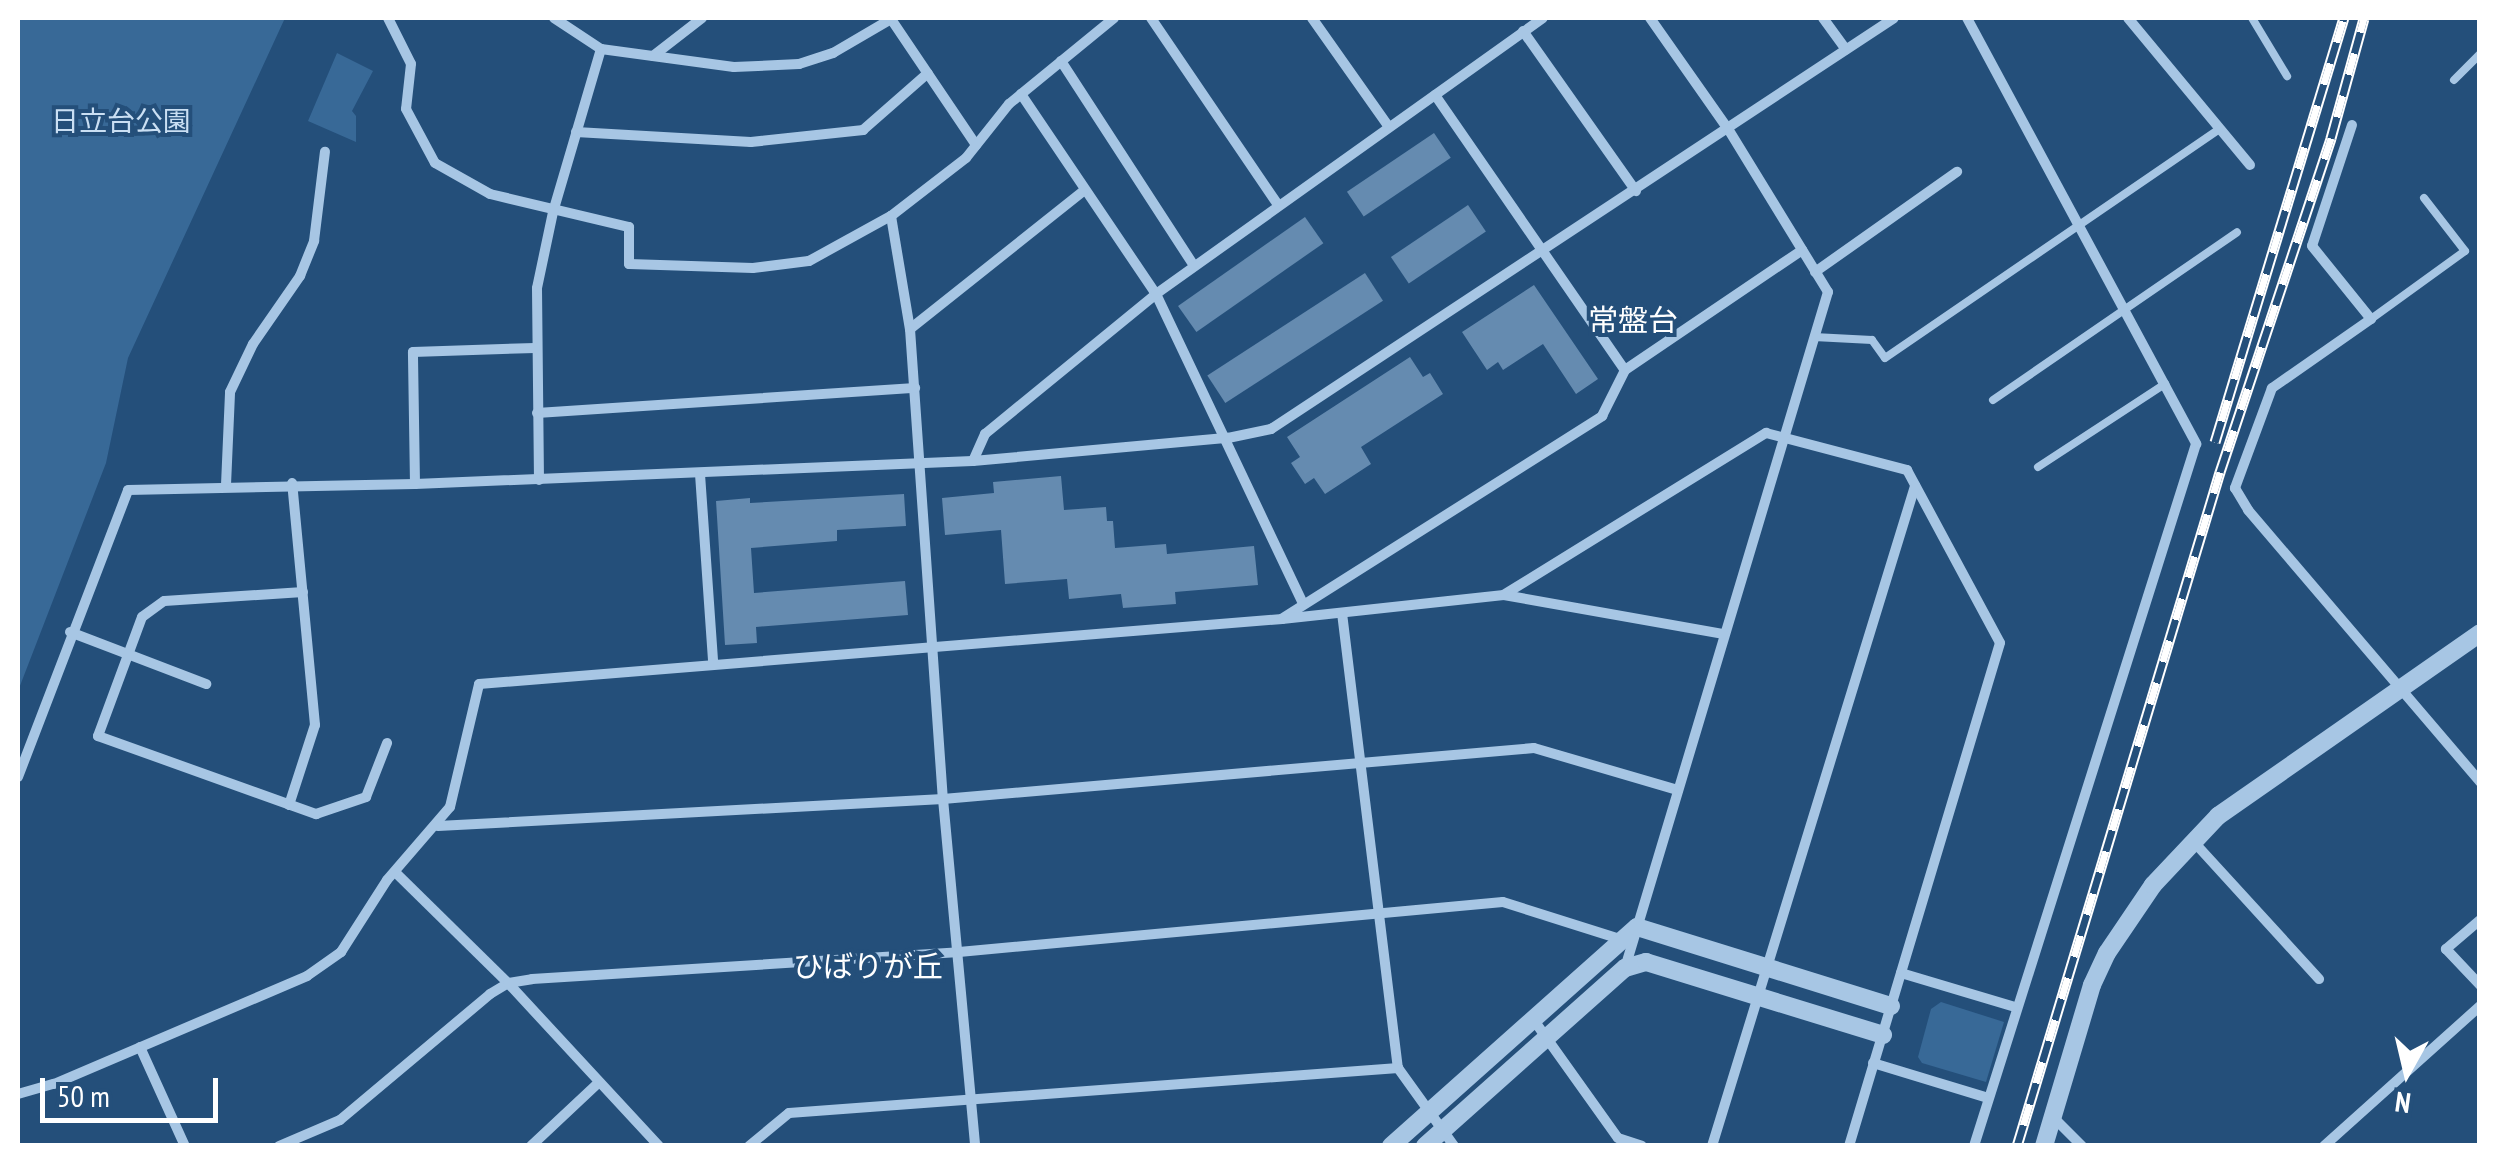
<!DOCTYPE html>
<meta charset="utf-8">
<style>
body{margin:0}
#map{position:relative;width:2497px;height:1163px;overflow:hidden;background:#244f7a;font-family:"PT Sans Narrow","Noto Sans JP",sans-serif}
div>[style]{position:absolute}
.green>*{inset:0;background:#386997}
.building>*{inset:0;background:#658bb0;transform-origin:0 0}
.service>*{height:8px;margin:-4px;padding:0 4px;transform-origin:4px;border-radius:4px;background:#a7c6e4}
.minor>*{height:10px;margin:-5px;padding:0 5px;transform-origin:5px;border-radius:5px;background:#a7c6e4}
.tertiary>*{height:18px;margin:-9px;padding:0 9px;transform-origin:9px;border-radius:9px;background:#a7c6e4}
.rail>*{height:11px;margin-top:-5.5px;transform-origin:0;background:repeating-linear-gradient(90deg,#244f7a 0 22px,#fff 0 44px);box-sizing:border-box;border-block:2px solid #fff}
span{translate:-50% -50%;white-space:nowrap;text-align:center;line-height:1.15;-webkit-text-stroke:8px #244f7a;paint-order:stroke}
.park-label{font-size:28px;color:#cadff3}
.neighbourhood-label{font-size:30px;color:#fff}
.frame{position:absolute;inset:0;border:20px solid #fff;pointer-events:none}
.north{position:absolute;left:2357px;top:1023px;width:100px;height:100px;-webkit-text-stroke:8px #244f7a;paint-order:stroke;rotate:188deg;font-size:28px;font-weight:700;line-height:40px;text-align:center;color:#fff}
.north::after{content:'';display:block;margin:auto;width:35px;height:45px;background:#fff;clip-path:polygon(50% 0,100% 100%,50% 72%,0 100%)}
.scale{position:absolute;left:40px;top:1078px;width:178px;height:45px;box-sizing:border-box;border:5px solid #fff;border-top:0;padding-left:12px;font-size:30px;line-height:35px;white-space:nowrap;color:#fff;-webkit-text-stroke:8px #244f7a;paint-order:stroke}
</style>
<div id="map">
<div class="green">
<i style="clip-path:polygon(18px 18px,285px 18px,128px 358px,106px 463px,18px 691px)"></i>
<i style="clip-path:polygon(337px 53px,373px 71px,352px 111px,356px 116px,356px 142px,308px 121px)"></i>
<i style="clip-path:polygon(1941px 1002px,2004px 1022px,1986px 1082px,1922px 1063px,1918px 1057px,1931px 1009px)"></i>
</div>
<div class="building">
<i style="left:1434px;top:133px;width:30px;height:105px;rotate:56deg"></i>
<i style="left:1468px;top:205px;width:32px;height:93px;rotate:56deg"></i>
<i style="left:1305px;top:217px;width:32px;height:155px;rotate:55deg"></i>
<i style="left:1365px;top:273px;width:33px;height:188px;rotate:57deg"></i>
<i style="clip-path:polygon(1534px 285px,1598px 379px,1576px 394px,1543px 344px,1503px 370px,1498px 362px,1487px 370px,1462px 332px)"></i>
<i style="clip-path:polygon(1410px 357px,1423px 377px,1430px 373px,1443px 394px,1361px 447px,1371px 464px,1325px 494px,1314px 478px,1305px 484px,1291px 463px,1300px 457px,1287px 437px)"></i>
<i style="clip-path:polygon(1061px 476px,1064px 510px,1106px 507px,1107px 521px,1113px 521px,1115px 548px,1166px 544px,1167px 554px,1254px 546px,1258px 585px,1175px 592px,1176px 604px,1123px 608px,1121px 594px,1069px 599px,1067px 579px,1005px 584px,1001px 530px,945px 535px,942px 498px,994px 493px,993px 482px)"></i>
<i style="clip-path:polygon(904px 494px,906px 526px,837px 530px,837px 541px,751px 548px,754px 593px,905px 581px,908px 615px,756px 627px,757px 643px,725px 645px,716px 501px,750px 498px,750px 503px)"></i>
</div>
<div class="service">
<i style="left:2252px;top:18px;width:68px;rotate:58.9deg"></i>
<i style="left:2454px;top:80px;width:37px;rotate:-45deg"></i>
<i style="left:2371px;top:319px;width:116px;rotate:-35.9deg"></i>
<i style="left:2465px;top:251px;width:67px;rotate:-127.7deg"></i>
<i style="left:1814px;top:337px;width:58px;rotate:3deg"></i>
<i style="left:1872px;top:340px;width:22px;rotate:54deg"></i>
<i style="left:1885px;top:358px;width:406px;rotate:-34.4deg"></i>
<i style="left:1993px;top:400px;width:296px;rotate:-34.5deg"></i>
<i style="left:2038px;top:467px;width:152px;rotate:-33.2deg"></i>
</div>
<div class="minor">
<i style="left:388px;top:18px;width:51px;rotate:63.4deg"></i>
<i style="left:411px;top:64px;width:45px;rotate:96.3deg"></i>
<i style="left:406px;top:109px;width:61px;rotate:61.8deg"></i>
<i style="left:435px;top:163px;width:63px;rotate:29.4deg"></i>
<i style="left:490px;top:194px;width:143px;rotate:13.4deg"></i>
<i style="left:629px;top:227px;width:37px;rotate:90deg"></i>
<i style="left:629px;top:264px;width:124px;rotate:1.8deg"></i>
<i style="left:753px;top:268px;width:56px;rotate:-7.1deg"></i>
<i style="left:809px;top:261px;width:94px;rotate:-28.8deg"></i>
<i style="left:891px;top:216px;width:95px;rotate:-37.7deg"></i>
<i style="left:966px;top:158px;width:69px;rotate:-51.5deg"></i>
<i style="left:1009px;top:104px;width:136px;rotate:-39.3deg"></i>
<i style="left:554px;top:18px;width:56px;rotate:33.4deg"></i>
<i style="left:601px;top:49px;width:134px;rotate:7.7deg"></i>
<i style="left:734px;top:67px;width:65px;rotate:-2.6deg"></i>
<i style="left:799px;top:64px;width:36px;rotate:-18deg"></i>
<i style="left:833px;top:53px;width:69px;rotate:-30.3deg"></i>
<i style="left:1151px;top:18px;width:226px;rotate:55.8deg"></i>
<i style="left:1312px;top:18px;width:133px;rotate:54.8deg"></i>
<i style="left:1823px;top:18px;width:39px;rotate:54deg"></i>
<i style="left:1967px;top:18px;width:484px;rotate:61.7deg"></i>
<i style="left:2196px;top:444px;width:736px;rotate:107.55deg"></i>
<i style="left:2128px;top:18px;width:191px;rotate:50.3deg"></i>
<i style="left:891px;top:19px;width:152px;rotate:56deg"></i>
<i style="left:1523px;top:31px;width:196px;rotate:54.8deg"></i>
<i style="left:653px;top:56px;width:62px;rotate:-37.8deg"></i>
<i style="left:1061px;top:61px;width:244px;rotate:57deg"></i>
<i style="left:1021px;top:94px;width:241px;rotate:56deg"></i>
<i style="left:1156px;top:294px;width:342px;rotate:64.6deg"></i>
<i style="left:1435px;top:95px;width:334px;rotate:55.4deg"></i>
<i style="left:2352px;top:125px;width:127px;rotate:108.3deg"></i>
<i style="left:2312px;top:246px;width:94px;rotate:51.1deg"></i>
<i style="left:2371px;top:319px;width:121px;rotate:145.1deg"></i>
<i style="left:2272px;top:388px;width:107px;rotate:110.3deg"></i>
<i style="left:2235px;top:488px;width:26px;rotate:59deg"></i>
<i style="left:2248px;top:510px;width:358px;rotate:49.5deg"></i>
<i style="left:576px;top:132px;width:175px;rotate:3.3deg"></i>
<i style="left:751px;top:142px;width:113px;rotate:-6.1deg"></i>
<i style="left:863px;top:130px;width:86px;rotate:-41.2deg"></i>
<i style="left:891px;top:216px;width:115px;rotate:80.5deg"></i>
<i style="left:910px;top:329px;width:471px;rotate:86deg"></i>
<i style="left:943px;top:799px;width:348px;rotate:84.7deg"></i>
<i style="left:1815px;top:272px;width:174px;rotate:-35.2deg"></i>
<i style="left:910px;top:329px;width:223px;rotate:-38.5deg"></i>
<i style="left:537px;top:413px;width:379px;rotate:-3.8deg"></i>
<i style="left:973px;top:461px;width:30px;rotate:-66deg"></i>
<i style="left:985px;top:434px;width:221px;rotate:-39.3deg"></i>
<i style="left:1156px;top:294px;width:475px;rotate:-35.5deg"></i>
<i style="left:700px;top:474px;width:188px;rotate:86deg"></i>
<i style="left:539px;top:480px;width:192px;rotate:-90.6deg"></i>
<i style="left:537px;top:288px;width:78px;rotate:-78.1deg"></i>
<i style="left:553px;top:212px;width:170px;rotate:-73.6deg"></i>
<i style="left:415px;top:484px;width:558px;rotate:-2.36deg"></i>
<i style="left:973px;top:461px;width:256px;rotate:-5.2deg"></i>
<i style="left:1228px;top:438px;width:44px;rotate:-11.8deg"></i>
<i style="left:1271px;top:429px;width:746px;rotate:-33.41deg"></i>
<i style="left:226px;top:485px;width:93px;rotate:-87.5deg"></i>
<i style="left:230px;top:392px;width:53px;rotate:-64.4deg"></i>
<i style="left:253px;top:344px;width:83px;rotate:-55.3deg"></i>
<i style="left:300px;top:276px;width:38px;rotate:-68deg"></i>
<i style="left:314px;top:241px;width:90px;rotate:-83deg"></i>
<i style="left:303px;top:592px;width:139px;rotate:176.3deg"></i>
<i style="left:164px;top:601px;width:27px;rotate:144deg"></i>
<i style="left:142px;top:617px;width:127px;rotate:110.3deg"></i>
<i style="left:98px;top:736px;width:232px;rotate:19.7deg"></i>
<i style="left:316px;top:814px;width:53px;rotate:-18.8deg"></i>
<i style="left:366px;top:797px;width:58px;rotate:-68.7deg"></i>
<i style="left:1505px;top:594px;width:307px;rotate:-31.7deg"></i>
<i style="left:1766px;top:433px;width:146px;rotate:14.7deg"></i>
<i style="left:1907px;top:470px;width:196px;rotate:61.7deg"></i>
<i style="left:2000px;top:643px;width:525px;rotate:106.71deg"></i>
<i style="left:1342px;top:613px;width:458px;rotate:83deg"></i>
<i style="left:1398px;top:1068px;width:96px;rotate:54.3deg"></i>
<i style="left:1283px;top:618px;width:378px;rotate:-32.3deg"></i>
<i style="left:1602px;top:416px;width:51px;rotate:-63.4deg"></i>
<i style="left:1625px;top:370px;width:214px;rotate:-34.1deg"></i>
<i style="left:70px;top:632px;width:146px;rotate:20.9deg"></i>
<i style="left:18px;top:777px;width:307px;rotate:-69deg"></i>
<i style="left:128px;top:490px;width:287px;rotate:-1.2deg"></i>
<i style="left:415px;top:484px;width:132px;rotate:-90.9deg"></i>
<i style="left:413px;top:352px;width:122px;rotate:-1.9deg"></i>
<i style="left:289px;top:805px;width:84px;rotate:-72deg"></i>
<i style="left:315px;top:725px;width:243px;rotate:-95.4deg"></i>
<i style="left:438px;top:826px;width:506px;rotate:-3.06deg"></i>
<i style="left:943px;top:799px;width:593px;rotate:-4.93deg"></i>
<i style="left:1534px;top:748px;width:150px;rotate:16.3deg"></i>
<i style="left:2193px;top:841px;width:187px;rotate:47.6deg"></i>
<i style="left:395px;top:872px;width:158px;rotate:44.5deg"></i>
<i style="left:508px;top:983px;width:222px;rotate:47.2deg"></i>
<i style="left:2480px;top:920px;width:45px;rotate:139.5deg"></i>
<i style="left:2446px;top:949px;width:50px;rotate:46.6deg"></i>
<i style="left:1625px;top:968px;width:706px;rotate:-73.29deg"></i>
<i style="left:1828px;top:292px;width:191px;rotate:-121.5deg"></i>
<i style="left:1728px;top:129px;width:136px;rotate:-125.1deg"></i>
<i style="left:1901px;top:973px;width:119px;rotate:16.6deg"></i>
<i style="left:1533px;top:1019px;width:146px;rotate:54.5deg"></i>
<i style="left:1618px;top:1138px;width:25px;rotate:18deg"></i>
<i style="left:140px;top:1047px;width:109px;rotate:65.6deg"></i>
<i style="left:1873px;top:1063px;width:120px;rotate:16.9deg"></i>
<i style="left:18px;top:1094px;width:37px;rotate:-16deg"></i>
<i style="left:54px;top:1084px;width:275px;rotate:-23.1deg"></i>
<i style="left:307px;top:976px;width:42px;rotate:-35.2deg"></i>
<i style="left:341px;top:952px;width:85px;rotate:-57.4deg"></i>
<i style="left:387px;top:880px;width:96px;rotate:-49.2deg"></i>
<i style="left:450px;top:807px;width:126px;rotate:-76.7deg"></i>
<i style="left:479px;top:684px;width:806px;rotate:-4.63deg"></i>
<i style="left:1282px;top:619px;width:223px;rotate:-6.2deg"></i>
<i style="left:1504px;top:595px;width:222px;rotate:10.1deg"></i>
<i style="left:2053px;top:1117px;width:41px;rotate:45deg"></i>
<i style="left:279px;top:1146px;width:66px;rotate:-23.1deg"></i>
<i style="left:340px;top:1120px;width:196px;rotate:-40deg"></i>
<i style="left:490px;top:994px;width:21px;rotate:-31deg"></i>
<i style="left:508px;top:983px;width:24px;rotate:-9deg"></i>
<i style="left:532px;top:979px;width:428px;rotate:-3.6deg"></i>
<i style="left:959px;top:952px;width:546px;rotate:-5.25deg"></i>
<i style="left:1503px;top:902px;width:126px;rotate:17.6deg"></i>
<i style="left:531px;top:1146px;width:92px;rotate:-43.2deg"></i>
<i style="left:749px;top:1146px;width:52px;rotate:-39.5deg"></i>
<i style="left:789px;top:1113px;width:611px;rotate:-4.23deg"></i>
<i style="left:1712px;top:1146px;width:691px;rotate:-72.9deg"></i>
<i style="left:2324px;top:1146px;width:210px;rotate:-41.9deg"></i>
</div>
<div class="tertiary">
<i style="left:1391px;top:1146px;width:329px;rotate:-41.7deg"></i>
<i style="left:1637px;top:927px;width:266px;rotate:17.3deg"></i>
<i style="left:1425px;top:1146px;width:268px;rotate:-41.7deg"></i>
<i style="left:1625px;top:968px;width:22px;rotate:-16deg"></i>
<i style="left:1646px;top:962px;width:248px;rotate:17.1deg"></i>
<i style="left:2044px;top:1146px;width:168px;rotate:-73.4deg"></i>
<i style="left:2092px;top:985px;width:35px;rotate:-65deg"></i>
<i style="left:2107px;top:953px;width:82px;rotate:-55.9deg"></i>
<i style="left:2153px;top:885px;width:95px;rotate:-46.7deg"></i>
<i style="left:2218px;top:816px;width:320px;rotate:-34.9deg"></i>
</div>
<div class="rail">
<i style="left:2215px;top:442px;width:443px;rotate:-73.1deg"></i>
<i style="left:2017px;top:1146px;width:704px;rotate:-73.24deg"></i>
<i style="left:2220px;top:472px;width:352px;rotate:-71.6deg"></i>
<i style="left:2331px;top:138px;width:124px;rotate:-74.6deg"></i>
</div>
<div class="park-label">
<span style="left:121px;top:121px">日立台公園</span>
</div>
<div class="neighbourhood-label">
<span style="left:1633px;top:320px">常盤台</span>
<span style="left:868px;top:966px">ひばりが丘</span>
</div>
<div class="frame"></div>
<div class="north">N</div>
<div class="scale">50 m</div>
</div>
